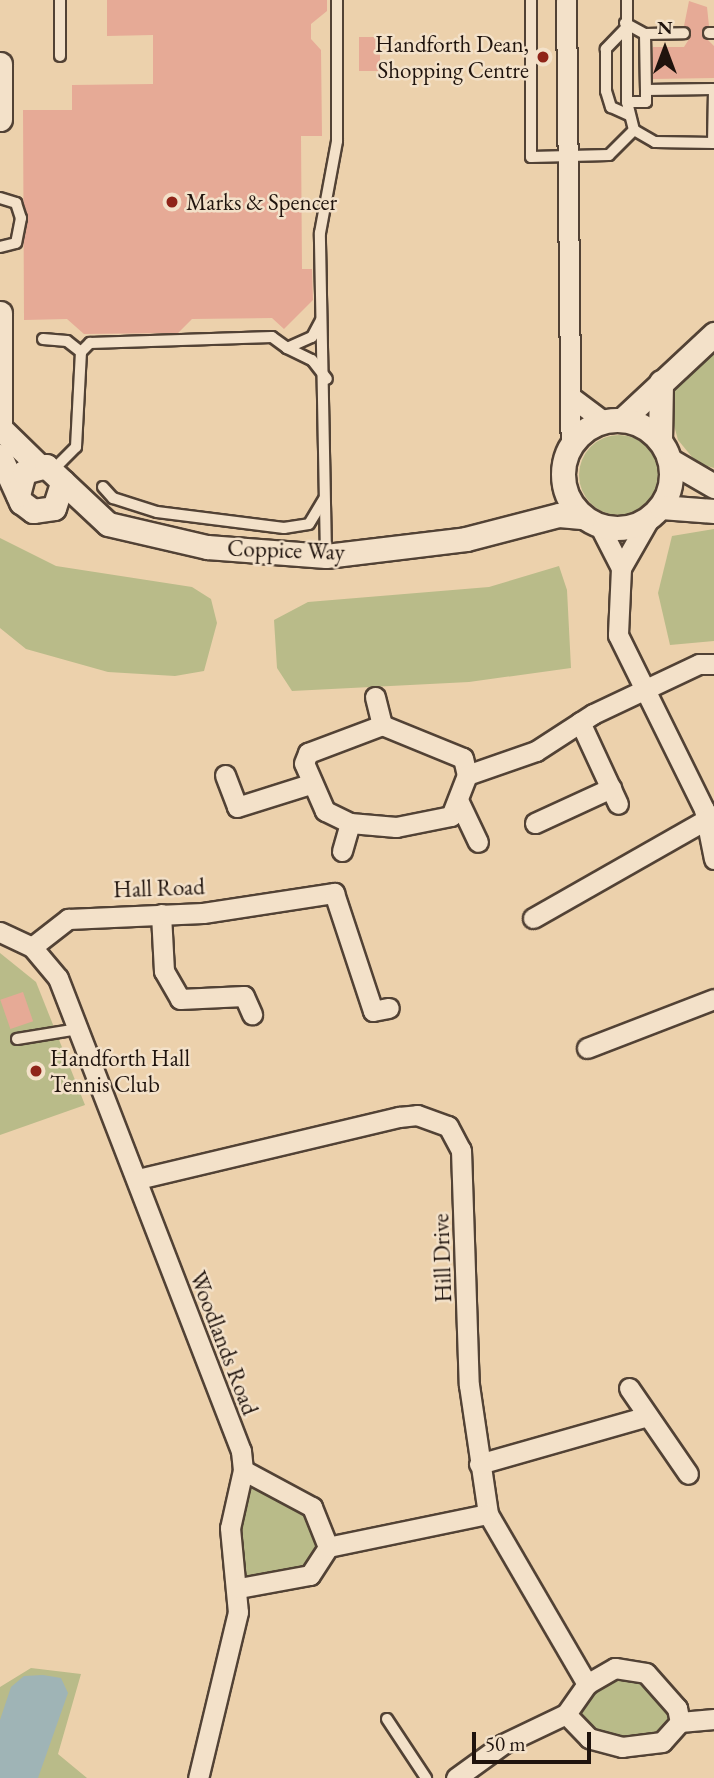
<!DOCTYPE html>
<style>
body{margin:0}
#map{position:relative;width:714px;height:1778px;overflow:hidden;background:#ecd1ac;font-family:"EB Garamond",serif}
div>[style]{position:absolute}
.green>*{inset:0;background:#b9bb89}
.round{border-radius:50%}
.water>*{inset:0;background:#9fb4b6}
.building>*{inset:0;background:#e6aa96;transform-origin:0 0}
.roads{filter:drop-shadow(2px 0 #524235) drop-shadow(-2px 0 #524235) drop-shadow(0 2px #524235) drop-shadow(0 -2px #524235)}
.service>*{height:10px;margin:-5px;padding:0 5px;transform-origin:5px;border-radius:5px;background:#f3e1c9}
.minor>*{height:19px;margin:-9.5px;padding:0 9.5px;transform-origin:9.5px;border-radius:9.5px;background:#f3e1c9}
.tertiary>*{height:23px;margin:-11.5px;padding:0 11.5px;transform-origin:11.5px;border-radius:11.5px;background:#f3e1c9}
.tertiary>.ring{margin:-11.5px;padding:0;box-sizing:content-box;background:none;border:23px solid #f3e1c9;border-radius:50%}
.dots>*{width:19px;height:19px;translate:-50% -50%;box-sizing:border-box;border:4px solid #f3e1c9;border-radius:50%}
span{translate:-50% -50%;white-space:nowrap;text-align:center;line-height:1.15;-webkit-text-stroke:5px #f3e1c9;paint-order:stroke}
.poi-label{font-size:23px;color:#1f130d}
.right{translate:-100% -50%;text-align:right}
.left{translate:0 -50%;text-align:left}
.street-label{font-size:23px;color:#1f130d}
.north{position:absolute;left:630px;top:14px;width:70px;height:70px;-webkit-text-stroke:5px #f3e1c9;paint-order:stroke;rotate:0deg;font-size:19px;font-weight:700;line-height:28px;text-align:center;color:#1f130d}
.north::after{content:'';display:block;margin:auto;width:24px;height:32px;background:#1f130d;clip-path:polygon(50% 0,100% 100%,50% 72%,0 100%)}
.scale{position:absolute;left:472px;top:1732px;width:119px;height:32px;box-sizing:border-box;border:4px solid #1f130d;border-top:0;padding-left:9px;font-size:21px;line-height:24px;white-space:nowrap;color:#1f130d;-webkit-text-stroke:5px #f3e1c9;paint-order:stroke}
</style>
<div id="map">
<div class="green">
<i style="clip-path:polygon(714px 353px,714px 468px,697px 463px,678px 440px,669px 407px,678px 382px)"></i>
<i class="round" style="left:579px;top:435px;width:80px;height:80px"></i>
<i style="clip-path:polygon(714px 529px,714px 641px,670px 645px,658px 593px,672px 536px)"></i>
<i style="clip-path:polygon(0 538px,56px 566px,192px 587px,211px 599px,217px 623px,204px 671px,175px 676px,108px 672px,26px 649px,0 628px)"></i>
<i style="clip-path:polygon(559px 566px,567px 590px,571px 668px,469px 682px,292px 691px,277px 668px,274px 620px,308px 602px,489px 587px)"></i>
<i style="clip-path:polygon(0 953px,36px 982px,85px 1105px,0 1135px)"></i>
<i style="clip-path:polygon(243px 1470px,312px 1507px,320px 1563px,239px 1588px,230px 1528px)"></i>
<i style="clip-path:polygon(31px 1668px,81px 1674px,58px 1754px,87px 1778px,0 1778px,0 1687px)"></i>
<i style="clip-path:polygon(635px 1668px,680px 1722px,649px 1746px,576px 1727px,574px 1698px)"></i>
</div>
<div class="water">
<i style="clip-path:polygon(43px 1675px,61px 1678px,68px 1693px,38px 1778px,0 1778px,0 1720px,11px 1687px,24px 1676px)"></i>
</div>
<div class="building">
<i style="clip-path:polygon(107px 0,327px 0,327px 11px,311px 24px,311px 39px,321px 50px,322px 136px,301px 136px,302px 269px,312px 269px,313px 300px,284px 329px,272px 318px,192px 319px,178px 333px,84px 334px,67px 319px,24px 320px,23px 110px,72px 110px,72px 85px,153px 84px,153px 35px,107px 36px)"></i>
<i style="clip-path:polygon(689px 1px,707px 7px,709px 26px,702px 34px,714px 46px,714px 78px,653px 79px,653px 47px,684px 47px,691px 36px,684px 26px)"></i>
<i style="left:359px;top:37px;width:21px;height:34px"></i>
<i style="left:23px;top:992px;width:31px;height:24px;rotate:71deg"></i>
</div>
<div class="roads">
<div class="service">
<i style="left:60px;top:0;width:56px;rotate:90deg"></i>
<i style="left:531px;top:0;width:157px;rotate:90deg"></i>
<i style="left:531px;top:157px;width:78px;rotate:-1.5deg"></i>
<i style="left:609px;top:155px;width:35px;rotate:-45deg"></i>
<i style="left:627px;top:0;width:102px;rotate:90deg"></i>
<i style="left:627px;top:102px;width:29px;rotate:76deg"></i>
<i style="left:634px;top:130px;width:24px;rotate:30deg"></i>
<i style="left:655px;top:142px;width:59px;rotate:1deg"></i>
<i style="left:625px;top:23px;width:23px;rotate:29deg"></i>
<i style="left:645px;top:34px;width:39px;rotate:-1deg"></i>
<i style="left:625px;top:29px;width:28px;rotate:134deg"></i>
<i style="left:606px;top:49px;width:42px;rotate:90deg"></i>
<i style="left:606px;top:91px;width:17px;rotate:73deg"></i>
<i style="left:611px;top:107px;width:20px;rotate:24deg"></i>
<i style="left:709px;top:33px;width:5px"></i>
<i style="left:645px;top:34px;width:56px;rotate:89deg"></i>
<i style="left:646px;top:90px;width:66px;rotate:-0.9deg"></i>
<i style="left:627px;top:102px;width:19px"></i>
<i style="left:646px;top:102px;width:12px;rotate:-90deg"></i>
<i style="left:713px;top:143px;width:54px;rotate:-88.9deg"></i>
<i style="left:0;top:198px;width:17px;rotate:17deg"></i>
<i style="left:16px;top:203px;width:16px;rotate:72deg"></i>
<i style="left:21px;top:218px;width:25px;rotate:101deg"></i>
<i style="left:16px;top:243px;width:16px;rotate:166deg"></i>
<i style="left:43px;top:339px;width:24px;rotate:5deg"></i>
<i style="left:67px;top:341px;width:18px;rotate:38deg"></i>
<i style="left:287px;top:348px;width:28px;rotate:26deg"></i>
<i style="left:312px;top:360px;width:24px;rotate:52deg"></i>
<i style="left:54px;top:469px;width:31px;rotate:-45deg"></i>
<i style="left:76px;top:447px;width:95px;rotate:-87deg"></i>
<i style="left:81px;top:352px;width:13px;rotate:-45deg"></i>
<i style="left:90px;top:343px;width:182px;rotate:-1.9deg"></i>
<i style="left:272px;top:337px;width:19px;rotate:36deg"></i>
<i style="left:287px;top:348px;width:27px;rotate:-24deg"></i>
<i style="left:312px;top:337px;width:19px;rotate:-62deg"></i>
<i style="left:103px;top:487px;width:15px;rotate:48deg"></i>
<i style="left:113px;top:498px;width:46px;rotate:17.7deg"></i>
<i style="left:157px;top:512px;width:128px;rotate:7.2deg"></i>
<i style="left:284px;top:528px;width:25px;rotate:-9deg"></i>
<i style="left:309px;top:524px;width:29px;rotate:-59deg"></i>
<i style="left:326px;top:555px;width:322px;rotate:-91.1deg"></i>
<i style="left:320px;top:233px;width:94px;rotate:-79.5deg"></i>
<i style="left:337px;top:141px;width:141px;rotate:-90deg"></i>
<i style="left:17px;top:1039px;width:62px;rotate:-9.3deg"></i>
<i style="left:387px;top:1719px;width:71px;rotate:56.5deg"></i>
</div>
<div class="minor">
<i style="left:566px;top:0;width:445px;rotate:89.4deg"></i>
<i style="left:574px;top:399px;width:36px;rotate:37deg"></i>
<i style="left:649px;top:519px;width:56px;rotate:119.7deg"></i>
<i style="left:621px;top:568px;width:67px;rotate:92.6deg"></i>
<i style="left:618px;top:635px;width:194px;rotate:63.7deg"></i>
<i style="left:704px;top:809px;width:51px;rotate:78.7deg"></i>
<i style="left:599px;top:525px;width:48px;rotate:62.9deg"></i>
<i style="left:375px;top:697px;width:29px;rotate:76deg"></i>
<i style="left:580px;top:722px;width:90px;rotate:65.1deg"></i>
<i style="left:382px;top:725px;width:87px;rotate:22.2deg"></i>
<i style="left:463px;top:758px;width:17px;rotate:77deg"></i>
<i style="left:467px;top:775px;width:44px;rotate:111.3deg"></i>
<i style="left:451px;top:816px;width:56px;rotate:168.7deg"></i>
<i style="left:396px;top:827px;width:46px;rotate:-175deg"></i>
<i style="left:350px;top:823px;width:28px;rotate:-154deg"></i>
<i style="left:325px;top:811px;width:52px;rotate:-113.6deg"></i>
<i style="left:304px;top:763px;width:11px;rotate:-68deg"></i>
<i style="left:308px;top:753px;width:79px;rotate:-20.7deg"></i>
<i style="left:225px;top:775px;width:34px;rotate:69deg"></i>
<i style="left:237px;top:807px;width:77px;rotate:-17.5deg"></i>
<i style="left:467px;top:775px;width:73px;rotate:-19.2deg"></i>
<i style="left:536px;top:751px;width:68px;rotate:-33deg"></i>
<i style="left:593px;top:714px;width:117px;rotate:-25.3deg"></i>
<i style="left:699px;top:664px;width:15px"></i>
<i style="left:459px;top:802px;width:44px;rotate:64.6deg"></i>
<i style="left:535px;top:823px;width:84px;rotate:-24.7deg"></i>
<i style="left:342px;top:851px;width:29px;rotate:-74deg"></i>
<i style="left:161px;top:914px;width:57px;rotate:87deg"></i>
<i style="left:164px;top:971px;width:32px;rotate:60deg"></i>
<i style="left:180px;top:999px;width:64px;rotate:-2.7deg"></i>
<i style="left:244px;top:996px;width:20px;rotate:66deg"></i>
<i style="left:533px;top:918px;width:208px;rotate:-29.6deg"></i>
<i style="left:0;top:932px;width:35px;rotate:25deg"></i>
<i style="left:32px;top:947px;width:40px;rotate:50deg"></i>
<i style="left:58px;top:978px;width:507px;rotate:68.85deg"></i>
<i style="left:241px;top:1451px;width:19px;rotate:84deg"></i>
<i style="left:243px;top:1470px;width:59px;rotate:102.6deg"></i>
<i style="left:230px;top:1528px;width:84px;rotate:84.6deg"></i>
<i style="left:238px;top:1612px;width:171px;rotate:103.5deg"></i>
<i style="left:32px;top:947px;width:46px;rotate:-37.9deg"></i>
<i style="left:68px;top:919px;width:135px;rotate:-2.5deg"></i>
<i style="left:203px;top:913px;width:133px;rotate:-8.7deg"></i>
<i style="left:334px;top:893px;width:124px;rotate:71.7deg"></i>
<i style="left:373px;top:1011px;width:16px;rotate:-11deg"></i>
<i style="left:587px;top:1048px;width:136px;rotate:-21.1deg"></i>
<i style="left:138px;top:1179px;width:268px;rotate:-13.4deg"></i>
<i style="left:399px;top:1117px;width:18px;rotate:-6deg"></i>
<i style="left:417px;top:1115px;width:33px;rotate:20deg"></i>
<i style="left:448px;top:1126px;width:27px;rotate:62deg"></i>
<i style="left:461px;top:1150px;width:235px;rotate:88.1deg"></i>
<i style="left:469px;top:1385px;width:130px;rotate:81.6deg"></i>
<i style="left:488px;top:1514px;width:197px;rotate:59.8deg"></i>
<i style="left:629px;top:1388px;width:104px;rotate:55.5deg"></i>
<i style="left:479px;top:1464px;width:175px;rotate:-15.9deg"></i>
<i style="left:328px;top:1547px;width:163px;rotate:-11.7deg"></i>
<i style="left:239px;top:1588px;width:72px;rotate:-10.4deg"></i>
<i style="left:310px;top:1575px;width:33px;rotate:-57deg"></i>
<i style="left:328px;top:1547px;width:43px;rotate:-111.8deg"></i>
<i style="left:312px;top:1507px;width:78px;rotate:-151.8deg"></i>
<i style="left:680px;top:1722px;width:34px;rotate:-5deg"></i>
<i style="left:456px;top:1778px;width:58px;rotate:-35.9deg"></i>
<i style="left:503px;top:1744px;width:70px;rotate:-25.5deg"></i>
<i style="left:566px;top:1714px;width:37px;rotate:-55deg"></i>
<i style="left:587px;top:1684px;width:32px;rotate:-30deg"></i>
<i style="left:615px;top:1668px;width:31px;rotate:9deg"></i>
<i style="left:646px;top:1673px;width:47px;rotate:48.5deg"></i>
<i style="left:677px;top:1708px;width:14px;rotate:78deg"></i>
<i style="left:680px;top:1722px;width:27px;rotate:132deg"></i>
<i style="left:662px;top:1742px;width:40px;rotate:172.9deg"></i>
<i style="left:622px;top:1747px;width:34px;rotate:-165deg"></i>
<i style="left:589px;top:1738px;width:33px;rotate:-134deg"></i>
</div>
<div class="tertiary">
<i style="left:0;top:64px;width:55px;rotate:90deg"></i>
<i style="left:0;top:313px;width:117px;rotate:90deg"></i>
<i style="left:623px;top:419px;width:125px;rotate:-43deg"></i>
<i class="ring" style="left:563px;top:420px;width:85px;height:85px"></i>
<i style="left:0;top:428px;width:53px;rotate:44.2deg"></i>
<i style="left:660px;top:440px;width:58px;rotate:-89deg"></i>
<i style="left:0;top:456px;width:51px;rotate:65.5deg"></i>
<i style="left:21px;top:502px;width:15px;rotate:37deg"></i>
<i style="left:33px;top:511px;width:21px;rotate:-8deg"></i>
<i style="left:54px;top:508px;width:28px;rotate:-72deg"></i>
<i style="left:671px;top:461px;width:50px;rotate:30.2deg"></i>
<i style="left:18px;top:495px;width:24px;rotate:-75deg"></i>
<i style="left:24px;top:472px;width:23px;rotate:-15deg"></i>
<i style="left:46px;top:466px;width:85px;rotate:43.1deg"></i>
<i style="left:108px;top:524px;width:102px;rotate:13.1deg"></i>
<i style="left:207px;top:547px;width:119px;rotate:4.3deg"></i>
<i style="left:326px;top:556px;width:141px;rotate:-6.9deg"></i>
<i style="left:466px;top:539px;width:96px;rotate:-14.5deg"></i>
<i style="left:559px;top:515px;width:25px;rotate:5deg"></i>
<i style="left:661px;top:507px;width:53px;rotate:4.3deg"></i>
</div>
</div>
<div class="dots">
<i style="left:543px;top:57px;background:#8f2418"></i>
<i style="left:172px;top:202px;background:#8f2418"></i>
<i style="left:36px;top:1071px;background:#8f2418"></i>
</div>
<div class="poi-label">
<span class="right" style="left:529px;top:57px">Handforth Dean,<br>Shopping Centre</span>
<span class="left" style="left:186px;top:202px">Marks &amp; Spencer</span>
<span class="left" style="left:50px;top:1071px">Handforth Hall<br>Tennis Club</span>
</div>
<div class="street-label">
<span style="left:286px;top:550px;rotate:2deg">Coppice Way</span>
<span style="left:159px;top:888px;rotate:-2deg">Hall Road</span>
<span style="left:442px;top:1258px;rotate:-92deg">Hill Drive</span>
<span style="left:224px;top:1343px;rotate:69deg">Woodlands Road</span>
</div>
<div class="north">N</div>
<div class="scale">50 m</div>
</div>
